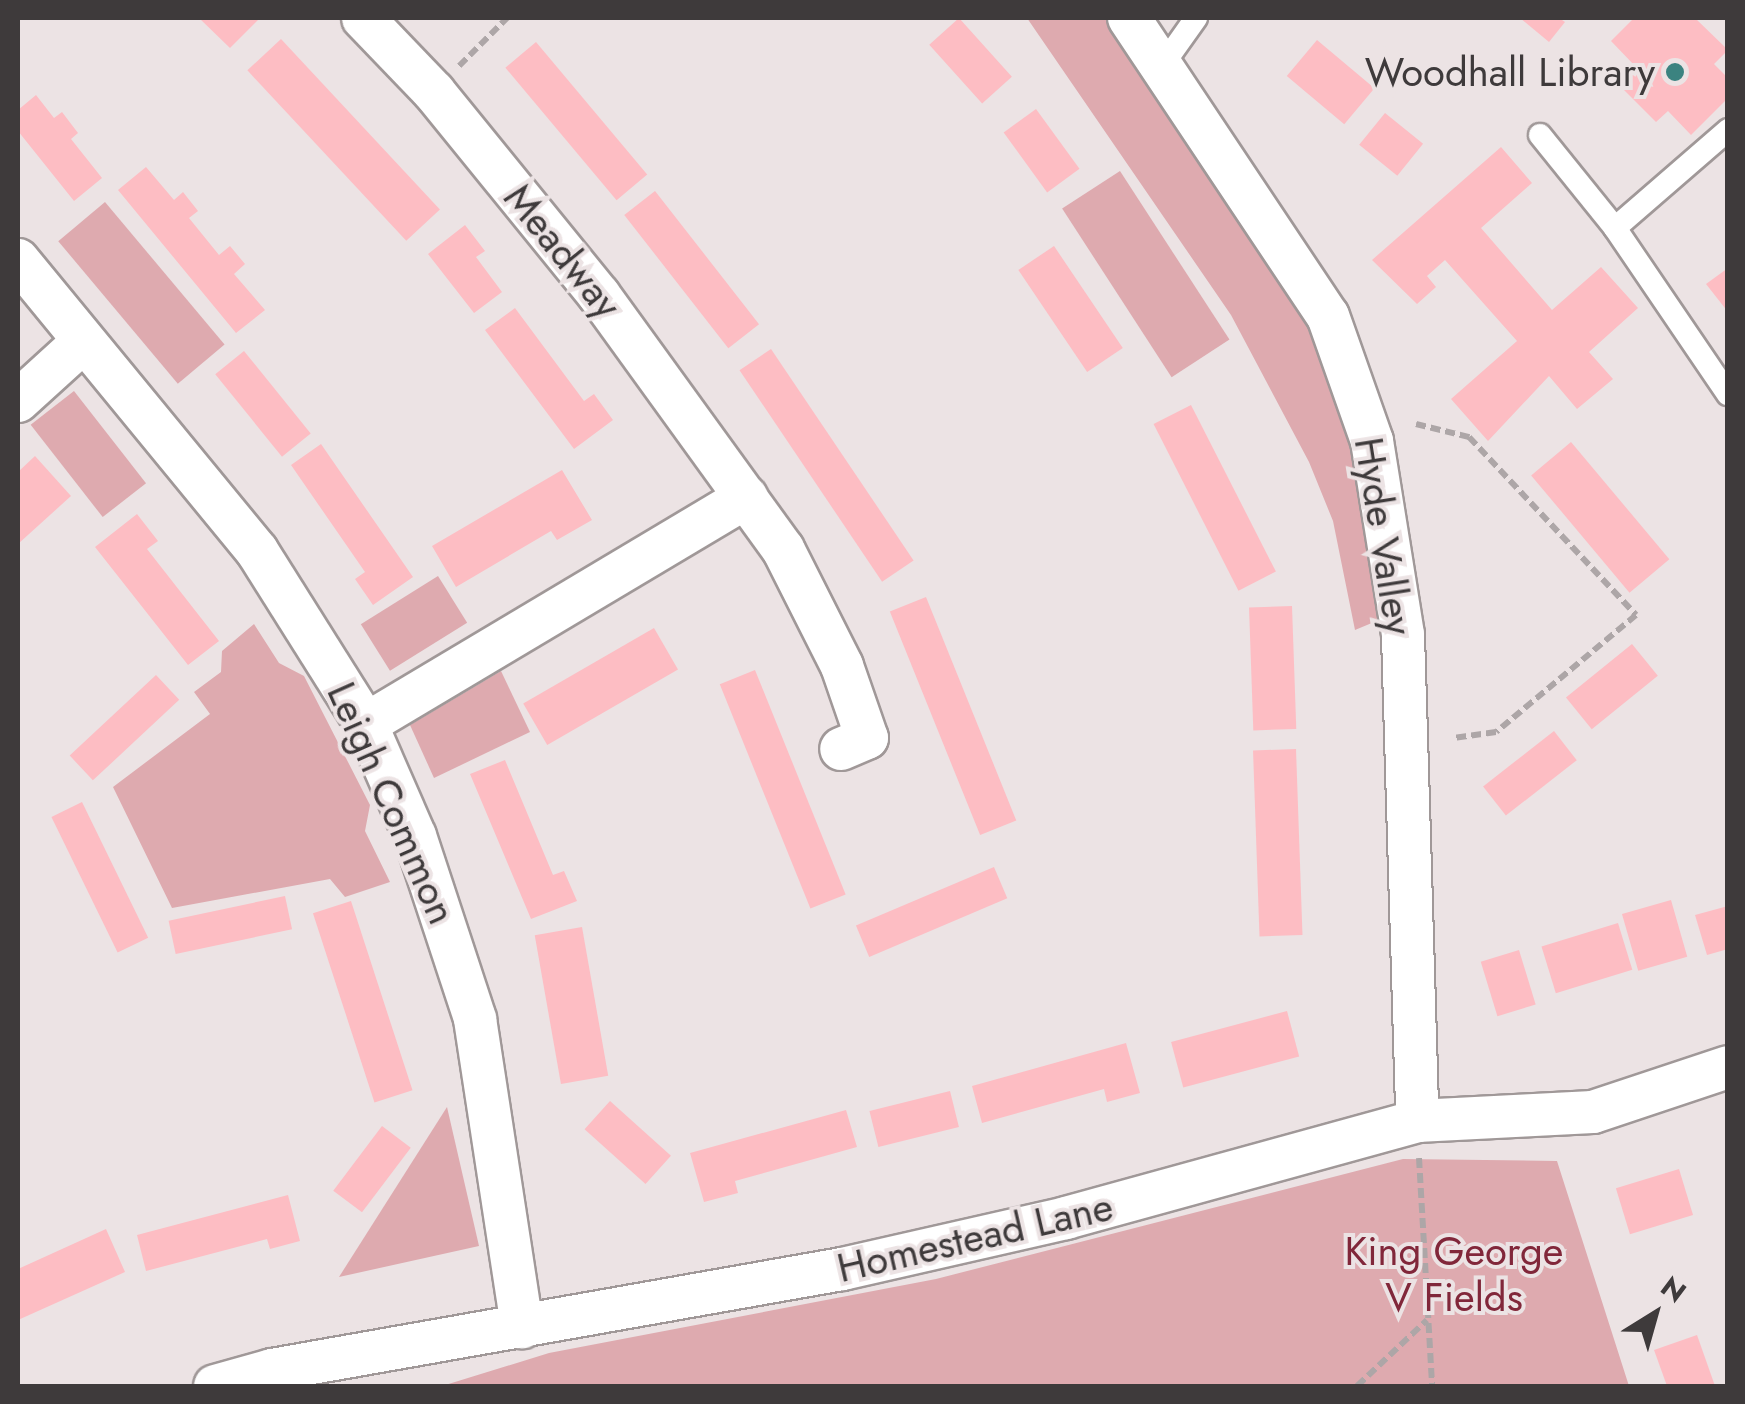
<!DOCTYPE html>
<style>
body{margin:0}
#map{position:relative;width:1745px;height:1404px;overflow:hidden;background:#ece3e4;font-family:Jost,sans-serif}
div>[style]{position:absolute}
.green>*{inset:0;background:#deaaaf;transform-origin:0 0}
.building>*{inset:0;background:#fdbdc3;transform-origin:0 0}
.path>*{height:6px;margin-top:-3px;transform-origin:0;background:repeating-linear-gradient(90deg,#ada6a7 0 10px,transparent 0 15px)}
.roads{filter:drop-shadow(2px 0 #a09898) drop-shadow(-2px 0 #a09898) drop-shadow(0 2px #a09898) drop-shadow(0 -2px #a09898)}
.lane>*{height:22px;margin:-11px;padding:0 11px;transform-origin:11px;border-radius:11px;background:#fff}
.street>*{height:42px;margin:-21px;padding:0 21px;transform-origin:21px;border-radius:21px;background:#fff}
.dots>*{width:28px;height:28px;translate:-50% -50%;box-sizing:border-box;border:5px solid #ece3e4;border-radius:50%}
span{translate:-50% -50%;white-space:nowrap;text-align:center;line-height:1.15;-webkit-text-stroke:8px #ece3e4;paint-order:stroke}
.poi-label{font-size:40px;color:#3e3a3b}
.right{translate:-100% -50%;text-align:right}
.street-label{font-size:40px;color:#3e3a3b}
.park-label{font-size:40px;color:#81273a}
.frame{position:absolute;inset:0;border:20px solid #3e3a3b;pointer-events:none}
.north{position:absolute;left:1605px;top:1264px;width:100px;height:100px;-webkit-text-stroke:8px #ece3e4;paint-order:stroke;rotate:37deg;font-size:28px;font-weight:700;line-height:40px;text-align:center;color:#3e3a3b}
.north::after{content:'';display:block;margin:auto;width:35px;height:45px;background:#3e3a3b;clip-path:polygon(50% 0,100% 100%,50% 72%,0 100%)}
</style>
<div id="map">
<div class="green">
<i style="clip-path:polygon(1027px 18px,1113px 18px,1318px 322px,1359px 449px,1391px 615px,1355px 630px,1333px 521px,1309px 462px,1231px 315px)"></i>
<i style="left:1120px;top:171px;width:201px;height:69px;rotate:57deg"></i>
<i style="left:105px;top:202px;width:186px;height:61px;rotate:50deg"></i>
<i style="left:74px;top:391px;width:117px;height:55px;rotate:52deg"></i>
<i style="left:438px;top:576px;width:55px;height:91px;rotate:58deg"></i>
<i style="clip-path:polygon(254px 624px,279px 663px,304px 676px,370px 805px,365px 831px,390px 882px,345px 897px,330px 879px,172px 908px,113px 787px,210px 714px,194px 692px,221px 672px,222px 651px)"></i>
<i style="clip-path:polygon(501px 671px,530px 732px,434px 778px,410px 725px)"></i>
<i style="clip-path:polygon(447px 1107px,479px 1246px,339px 1277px)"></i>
<i style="clip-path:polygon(1403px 1159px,1557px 1161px,1629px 1386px,442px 1386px,549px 1353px,936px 1279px)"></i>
</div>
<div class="building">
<i style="clip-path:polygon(199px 18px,260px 18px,230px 48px)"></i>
<i style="left:959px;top:18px;width:79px;height:40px;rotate:48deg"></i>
<i style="clip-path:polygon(1520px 18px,1559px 18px,1565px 22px,1549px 42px)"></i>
<i style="clip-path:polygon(1634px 18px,1695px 18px,1728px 50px,1714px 64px,1728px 78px,1728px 98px,1691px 135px,1668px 111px,1656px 122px,1618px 84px,1635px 66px,1611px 41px)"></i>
<i style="left:281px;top:39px;width:233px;height:46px;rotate:47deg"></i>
<i style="left:1317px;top:40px;width:75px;height:47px;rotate:40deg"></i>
<i style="left:536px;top:42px;width:173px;height:40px;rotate:50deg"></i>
<i style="clip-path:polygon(36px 95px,54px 118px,62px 112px,78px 133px,71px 139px,102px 178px,74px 201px,18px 131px,18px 110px)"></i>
<i style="left:1036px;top:109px;width:74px;height:40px;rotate:54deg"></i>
<i style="left:1385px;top:113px;width:49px;height:41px;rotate:39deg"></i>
<i style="clip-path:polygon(1501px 147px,1532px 183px,1481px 228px,1552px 310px,1601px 267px,1638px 308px,1589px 352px,1613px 379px,1577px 409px,1549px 376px,1488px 441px,1451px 399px,1517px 341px,1445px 260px,1427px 276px,1436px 287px,1417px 304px,1372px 260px)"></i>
<i style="clip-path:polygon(146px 167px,174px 200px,183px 192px,198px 211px,189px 218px,219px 255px,230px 246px,245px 264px,234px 274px,265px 310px,236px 333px,118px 190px)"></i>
<i style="left:655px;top:191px;width:169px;height:39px;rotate:52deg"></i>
<i style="clip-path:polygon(465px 225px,485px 251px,476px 257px,502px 292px,474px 313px,428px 254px)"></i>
<i style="left:1054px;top:246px;width:123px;height:43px;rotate:56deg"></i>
<i style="clip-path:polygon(1728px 268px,1728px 312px,1706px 284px)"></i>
<i style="clip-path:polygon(515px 308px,584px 401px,594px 394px,613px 420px,574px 449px,485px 330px)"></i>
<i style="left:771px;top:349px;width:255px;height:38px;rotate:56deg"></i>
<i style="left:244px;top:351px;width:106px;height:37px;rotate:51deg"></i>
<i style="left:1191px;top:405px;width:187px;height:42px;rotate:63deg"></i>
<i style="left:1571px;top:442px;width:153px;height:52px;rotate:50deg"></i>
<i style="clip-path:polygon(321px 444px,413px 577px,373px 605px,355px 579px,365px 572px,291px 465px)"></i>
<i style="clip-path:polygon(35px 456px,71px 496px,18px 544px,18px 472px)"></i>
<i style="clip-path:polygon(562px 470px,592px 520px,557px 540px,551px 531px,456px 587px,432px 546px)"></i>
<i style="clip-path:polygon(137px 514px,158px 541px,147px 549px,219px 641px,188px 665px,95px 547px)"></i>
<i style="left:926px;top:597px;width:241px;height:39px;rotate:68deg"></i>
<i style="left:1292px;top:606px;width:123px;height:43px;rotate:88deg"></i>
<i style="left:654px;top:628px;width:48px;height:151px;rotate:60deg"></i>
<i style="left:1632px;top:644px;width:41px;height:85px;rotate:51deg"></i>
<i style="left:755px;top:670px;width:242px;height:38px;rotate:68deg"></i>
<i style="left:156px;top:675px;width:34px;height:118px;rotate:47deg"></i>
<i style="left:1554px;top:731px;width:37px;height:90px;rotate:52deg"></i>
<i style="left:1296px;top:749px;width:186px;height:43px;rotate:88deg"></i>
<i style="clip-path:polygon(505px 760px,553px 875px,564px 871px,577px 901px,531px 919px,470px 774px)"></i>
<i style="left:82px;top:802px;width:151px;height:34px;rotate:64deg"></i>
<i style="left:994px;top:867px;width:34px;height:150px;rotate:67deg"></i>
<i style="left:285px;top:896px;width:34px;height:119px;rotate:78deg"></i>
<i style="left:1671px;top:900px;width:59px;height:51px;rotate:74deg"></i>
<i style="left:351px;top:901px;width:199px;height:40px;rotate:72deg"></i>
<i style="clip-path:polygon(1728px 906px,1728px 949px,1707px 955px,1695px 915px)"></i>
<i style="left:1618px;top:923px;width:49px;height:80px;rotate:73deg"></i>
<i style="left:582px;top:927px;width:151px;height:48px;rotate:80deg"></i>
<i style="left:1519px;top:950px;width:57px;height:40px;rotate:73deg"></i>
<i style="left:1287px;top:1011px;width:47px;height:120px;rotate:75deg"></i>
<i style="clip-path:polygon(1126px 1043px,1140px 1093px,1107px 1102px,1104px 1089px,982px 1123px,972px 1086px)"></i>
<i style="left:950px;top:1091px;width:37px;height:83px;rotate:76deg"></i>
<i style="left:610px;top:1101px;width:82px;height:38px;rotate:42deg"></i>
<i style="clip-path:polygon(846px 1110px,857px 1147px,735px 1181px,738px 1193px,704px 1202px,690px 1153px)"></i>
<i style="left:382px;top:1126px;width:36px;height:81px;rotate:37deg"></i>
<i style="left:1679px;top:1169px;width:48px;height:66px;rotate:73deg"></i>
<i style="clip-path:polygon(288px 1195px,300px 1241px,270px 1249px,267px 1239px,146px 1271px,137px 1235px)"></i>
<i style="clip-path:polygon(106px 1229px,125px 1272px,18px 1320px,18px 1269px)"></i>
<i style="clip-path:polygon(1697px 1335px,1715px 1386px,1667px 1386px,1654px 1350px)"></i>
</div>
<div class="path">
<i style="left:459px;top:66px;width:68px;rotate:-45deg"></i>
<i style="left:1416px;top:424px;width:55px;rotate:13.8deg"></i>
<i style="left:1469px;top:437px;width:244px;rotate:46.8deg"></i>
<i style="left:1636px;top:615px;width:182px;rotate:140.1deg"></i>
<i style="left:1496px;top:732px;width:43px;rotate:172.1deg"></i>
<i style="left:1419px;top:1158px;width:228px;rotate:86.7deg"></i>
<i style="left:1357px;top:1386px;width:96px;rotate:-43.3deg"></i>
</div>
<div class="roads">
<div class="lane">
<i style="left:1162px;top:66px;width:59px;rotate:-54.7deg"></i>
<i style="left:1540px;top:135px;width:119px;rotate:51.1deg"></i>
<i style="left:1615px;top:228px;width:201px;rotate:55.8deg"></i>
<i style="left:1615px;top:228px;width:150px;rotate:-40.9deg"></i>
</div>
<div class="street">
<i style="left:363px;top:18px;width:103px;rotate:46.2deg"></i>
<i style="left:434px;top:92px;width:262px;rotate:50.9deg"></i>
<i style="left:599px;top:295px;width:314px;rotate:54.1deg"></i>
<i style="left:783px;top:549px;width:131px;rotate:63.2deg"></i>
<i style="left:842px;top:666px;width:76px;rotate:70.9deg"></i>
<i style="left:867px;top:738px;width:28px;rotate:157deg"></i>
<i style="left:1129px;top:18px;width:358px;rotate:56.3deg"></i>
<i style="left:1328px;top:316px;width:133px;rotate:70.6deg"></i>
<i style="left:1372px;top:441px;width:196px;rotate:80.9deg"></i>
<i style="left:1403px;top:635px;width:486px;rotate:88.3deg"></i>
<i style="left:18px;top:260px;width:377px;rotate:50.6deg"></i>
<i style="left:257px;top:551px;width:204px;rotate:57.8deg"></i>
<i style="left:366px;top:724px;width:122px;rotate:66.4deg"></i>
<i style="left:415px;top:836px;width:193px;rotate:71.8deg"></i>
<i style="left:475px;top:1019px;width:312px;rotate:81.3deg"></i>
<i style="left:18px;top:401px;width:89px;rotate:-42.3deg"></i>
<i style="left:366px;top:724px;width:443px;rotate:-30.8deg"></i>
<i style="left:215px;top:1386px;width:59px;rotate:-15.7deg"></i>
<i style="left:272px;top:1370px;width:579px;rotate:-10.05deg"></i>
<i style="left:842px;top:1269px;width:230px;rotate:-12.8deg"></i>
<i style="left:1066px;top:1218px;width:364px;rotate:-15.4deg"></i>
<i style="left:1417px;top:1121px;width:176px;rotate:-2.9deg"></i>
<i style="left:1593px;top:1112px;width:142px;rotate:-18.4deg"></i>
</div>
</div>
<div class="dots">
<i style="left:1675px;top:72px;background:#3b8380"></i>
</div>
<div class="poi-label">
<span class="right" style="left:1655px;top:72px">Woodhall Library</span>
</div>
<div class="street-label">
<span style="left:563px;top:251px;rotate:51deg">Meadway</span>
<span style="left:1384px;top:536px;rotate:81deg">Hyde Valley</span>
<span style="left:392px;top:803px;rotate:66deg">Leigh Common</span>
<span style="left:975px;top:1237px;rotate:-13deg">Homestead Lane</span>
</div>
<div class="park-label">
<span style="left:1454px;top:1274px">King George<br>V Fields</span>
</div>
<div class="frame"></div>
<div class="north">N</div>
</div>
